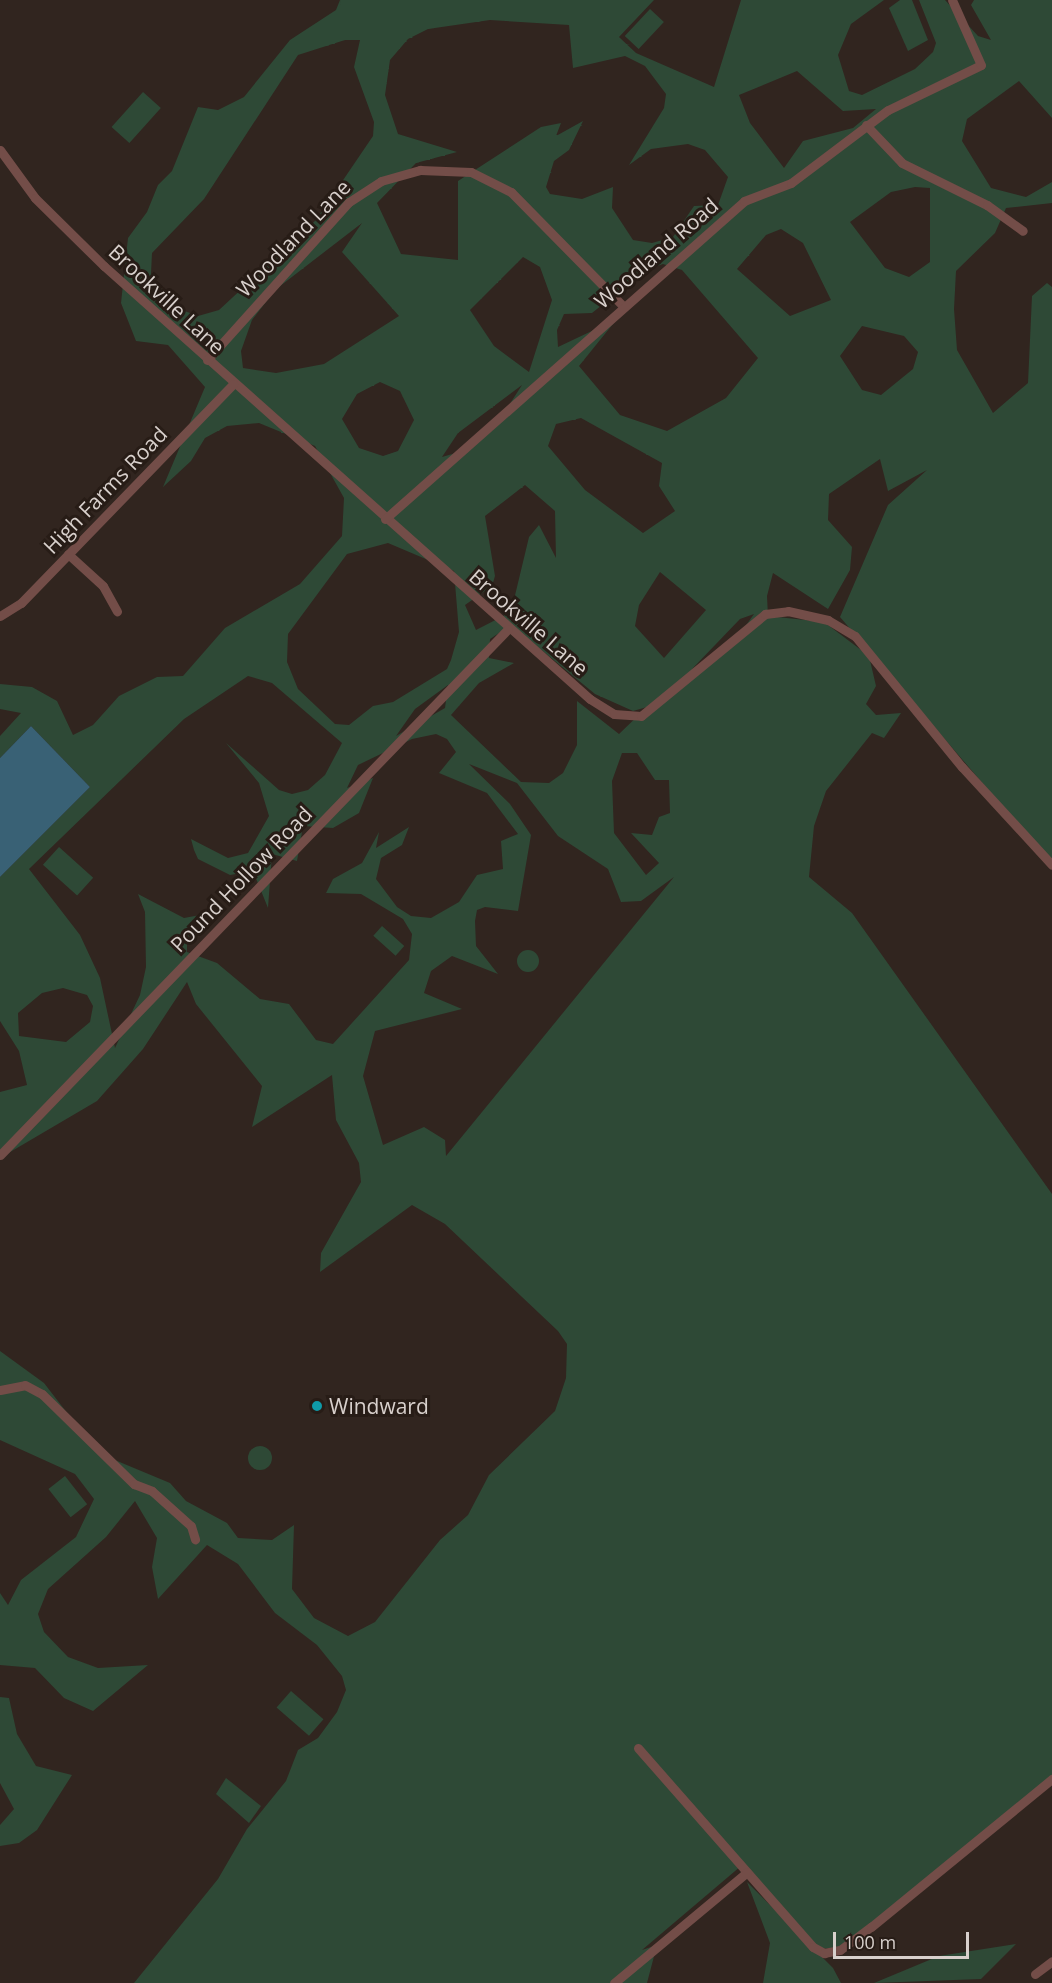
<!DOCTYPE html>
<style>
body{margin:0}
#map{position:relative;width:1052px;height:1983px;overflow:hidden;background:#31251f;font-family:"Open Sans",sans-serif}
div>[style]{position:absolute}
.green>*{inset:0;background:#2e4936;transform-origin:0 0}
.round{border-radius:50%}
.water>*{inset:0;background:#396175}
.minor>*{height:9px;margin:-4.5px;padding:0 4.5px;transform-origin:4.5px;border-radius:4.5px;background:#734d48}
.dots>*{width:16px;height:16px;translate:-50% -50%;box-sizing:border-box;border:3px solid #271c16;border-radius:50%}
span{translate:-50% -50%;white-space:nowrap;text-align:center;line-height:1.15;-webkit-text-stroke:6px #271c16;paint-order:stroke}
.street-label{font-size:21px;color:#d8d0cc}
.poi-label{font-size:21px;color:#d8d0cc}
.left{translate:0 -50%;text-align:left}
.scale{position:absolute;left:833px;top:1932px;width:136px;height:27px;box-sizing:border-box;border:3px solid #d8d0cc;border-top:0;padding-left:8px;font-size:18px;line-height:21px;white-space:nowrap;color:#d8d0cc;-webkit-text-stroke:4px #271c16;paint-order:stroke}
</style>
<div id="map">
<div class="green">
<i style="clip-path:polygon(evenodd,340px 0,654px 0,619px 37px,636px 53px,714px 87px,741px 0,884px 0,851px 24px,838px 55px,849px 91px,862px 95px,915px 69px,933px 52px,936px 43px,919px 0,945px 0,978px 36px,991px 40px,971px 5px,974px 0,1052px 0,1052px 118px,1019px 81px,967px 119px,962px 141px,991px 188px,1026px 197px,1052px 182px,1052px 203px,1006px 208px,995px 233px,956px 271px,954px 309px,957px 350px,993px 413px,1028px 383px,1032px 296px,1047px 283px,1052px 287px,1052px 864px,840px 617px,888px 505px,927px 470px,888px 491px,880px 459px,829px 494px,828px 520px,852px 547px,850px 570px,828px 609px,773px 573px,767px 596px,768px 616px,824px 622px,869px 656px,876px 686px,866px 704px,876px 715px,901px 713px,884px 738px,872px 733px,826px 791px,814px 826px,809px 877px,852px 913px,1052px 1194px,1052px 1777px,842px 1947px,819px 1949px,741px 1866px,642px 1950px,657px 1945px,647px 1983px,134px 1983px,218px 1879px,247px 1829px,286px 1781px,298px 1750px,318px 1738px,337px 1712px,346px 1690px,342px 1676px,317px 1645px,275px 1613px,238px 1564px,207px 1545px,158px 1599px,152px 1567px,157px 1538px,135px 1501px,106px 1537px,48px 1589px,38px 1614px,44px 1632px,68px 1657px,98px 1668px,148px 1665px,93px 1711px,64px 1698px,35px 1668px,0 1665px,0 1593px,8px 1605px,21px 1580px,76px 1537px,94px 1499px,75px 1474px,0 1440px,0 1351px,44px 1383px,98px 1453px,170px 1483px,186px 1501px,227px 1523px,238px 1538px,272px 1540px,294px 1525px,292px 1589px,314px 1618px,348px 1636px,375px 1622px,440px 1540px,468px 1515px,489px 1475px,555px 1411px,566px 1378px,567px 1344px,558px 1331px,445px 1224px,412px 1205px,320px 1272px,321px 1253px,361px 1182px,359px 1163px,336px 1120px,332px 1075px,252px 1127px,262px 1086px,196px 1004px,187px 982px,143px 1049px,97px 1101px,0 1158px,0 1092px,27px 1085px,19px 1051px,0 1021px,0 877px,90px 787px,31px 726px,0 758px,0 736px,21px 713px,0 709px,0 684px,32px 687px,57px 701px,73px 735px,93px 725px,119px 696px,157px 677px,183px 676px,225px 628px,300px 584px,342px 536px,344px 498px,315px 446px,259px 423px,227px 426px,205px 438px,191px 461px,163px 487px,205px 387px,168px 345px,136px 341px,121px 303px,128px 238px,147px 212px,158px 185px,172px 171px,198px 107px,218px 110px,244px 97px,290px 40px,336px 10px,340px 0,490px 20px,569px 25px,573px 68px,625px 56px,645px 66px,666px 94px,664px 108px,629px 165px,651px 149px,688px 144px,705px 150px,728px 177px,718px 205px,694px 206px,673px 237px,652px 243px,633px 240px,612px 208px,613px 187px,582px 199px,550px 194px,546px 187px,554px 161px,569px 150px,583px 121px,556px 136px,561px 123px,541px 127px,458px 181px,458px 260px,401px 254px,377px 203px,416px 163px,457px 152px,398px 134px,385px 95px,390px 60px,408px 39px,428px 29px,490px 20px,340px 0,345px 40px,360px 40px,354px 67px,374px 122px,373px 136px,316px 220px,219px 310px,198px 316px,174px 307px,151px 274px,152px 253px,204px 199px,298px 55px,345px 40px,340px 0,797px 71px,843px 111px,876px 109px,853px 128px,803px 141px,784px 168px,750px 123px,739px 95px,797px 71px,340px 0,915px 187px,930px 188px,930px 262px,909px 277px,885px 268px,850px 222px,891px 192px,915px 187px,340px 0,362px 223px,342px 252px,399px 316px,324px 364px,276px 373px,243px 368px,241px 351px,252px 320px,275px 290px,362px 223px,340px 0,781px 229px,803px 243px,831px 300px,790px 316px,737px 269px,766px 235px,781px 229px,340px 0,523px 257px,540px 267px,552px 300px,529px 372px,494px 346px,470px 310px,523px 257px,340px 0,663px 264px,682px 270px,758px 358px,726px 398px,667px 431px,620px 415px,579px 366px,617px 319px,558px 347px,557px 330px,564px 314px,592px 313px,646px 270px,663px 264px,340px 0,862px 326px,904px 336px,918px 352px,913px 369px,881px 395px,862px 390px,840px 356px,862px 326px,340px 0,380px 382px,400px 391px,414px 420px,398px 451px,383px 456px,359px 448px,342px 419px,357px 394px,380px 382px,340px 0,522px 385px,493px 430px,466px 450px,442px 457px,458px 433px,522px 385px,340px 0,581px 418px,662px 463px,659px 486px,675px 511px,643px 533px,585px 490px,548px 446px,556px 424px,581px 418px,340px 0,525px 485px,555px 511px,556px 558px,539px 525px,529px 537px,511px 612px,476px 630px,465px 605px,492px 586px,495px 576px,485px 516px,525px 485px,340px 0,388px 543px,454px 571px,459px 632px,451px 660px,447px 669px,393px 702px,373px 706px,349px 725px,335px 724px,298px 689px,287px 662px,288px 634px,347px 554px,388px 543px,340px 0,660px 572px,706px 610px,664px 658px,635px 626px,639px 605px,660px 572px,340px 0,754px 614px,735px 641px,692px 669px,740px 619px,754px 614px,340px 0,511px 625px,595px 694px,633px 711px,647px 707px,619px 734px,577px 701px,577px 745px,563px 773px,549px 783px,521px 782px,451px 715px,479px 683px,514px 663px,489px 658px,490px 639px,511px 625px,340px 0,248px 676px,272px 683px,342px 743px,325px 775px,308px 790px,292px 794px,279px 790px,226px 743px,259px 783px,269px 816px,248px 853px,228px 858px,191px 839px,194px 850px,198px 859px,230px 875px,253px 871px,268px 908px,272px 854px,297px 861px,303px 826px,333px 828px,359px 813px,373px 778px,347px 788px,358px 765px,412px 739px,436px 734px,447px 739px,456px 752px,439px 773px,487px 793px,518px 834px,501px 841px,503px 869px,477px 875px,459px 902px,431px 918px,411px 916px,397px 907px,376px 879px,381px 858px,402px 845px,409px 827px,376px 848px,379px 832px,362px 863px,333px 879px,326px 893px,361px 894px,403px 919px,412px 934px,409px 960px,333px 1044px,316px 1040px,289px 1004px,260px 999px,217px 963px,187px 952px,187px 939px,211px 913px,184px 918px,138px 894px,145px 912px,146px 967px,140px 995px,115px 1048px,100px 978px,80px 935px,29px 869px,184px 719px,248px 676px,340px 0,448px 685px,445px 708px,396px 736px,415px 709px,448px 685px,340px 0,622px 753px,637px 753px,655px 780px,669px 780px,670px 813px,659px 817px,652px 835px,631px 833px,659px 863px,646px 875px,614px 833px,612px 781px,622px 753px,340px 0,469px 764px,517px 783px,558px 836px,608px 869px,621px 902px,641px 901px,674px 877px,446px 1156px,445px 1140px,424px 1127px,383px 1145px,363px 1076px,375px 1031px,462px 1009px,424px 993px,431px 971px,452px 956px,498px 974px,476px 946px,475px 921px,477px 910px,485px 907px,518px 911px,531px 835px,510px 804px,469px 764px,340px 0,63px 988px,87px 995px,93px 1006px,90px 1022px,66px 1042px,19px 1036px,18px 1013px,42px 993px,63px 988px)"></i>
<i style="clip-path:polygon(900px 0,912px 0,928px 40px,908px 51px,889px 8px)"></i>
<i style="left:650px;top:9px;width:19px;height:37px;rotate:43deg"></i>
<i style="left:143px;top:92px;width:24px;height:47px;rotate:42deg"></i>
<i style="left:59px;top:847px;width:46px;height:24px;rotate:42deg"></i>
<i style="left:382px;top:926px;width:30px;height:13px;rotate:42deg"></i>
<i class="round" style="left:517px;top:950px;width:22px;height:22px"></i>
<i class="round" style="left:248px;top:1446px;width:24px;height:24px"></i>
<i style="left:65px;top:1476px;width:36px;height:21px;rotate:52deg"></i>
<i style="left:291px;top:1691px;width:43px;height:22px;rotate:41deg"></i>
<i style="clip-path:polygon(0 1697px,9px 1698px,17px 1734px,36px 1766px,72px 1775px,37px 1830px,19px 1843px,0 1846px,0 1825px,14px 1809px,0 1783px)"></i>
<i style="clip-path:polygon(226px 1778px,261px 1806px,249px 1823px,216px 1794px)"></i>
<i style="clip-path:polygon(747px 1882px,833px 1968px,841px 1983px,763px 1983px,770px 1943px)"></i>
<i style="clip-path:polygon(1016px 1944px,981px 1979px,874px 1983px,939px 1956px)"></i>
</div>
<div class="water">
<i style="clip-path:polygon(31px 726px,90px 787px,0 877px,0 758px)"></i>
</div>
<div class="minor">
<i style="left:866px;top:125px;width:52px;rotate:46.5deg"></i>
<i style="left:902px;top:163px;width:95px;rotate:26.3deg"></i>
<i style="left:987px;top:205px;width:44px;rotate:35.8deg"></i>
<i style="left:0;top:150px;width:59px;rotate:53.9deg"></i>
<i style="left:35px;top:198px;width:97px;rotate:44.6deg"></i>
<i style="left:104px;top:266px;width:651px;rotate:41.7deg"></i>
<i style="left:590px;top:699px;width:28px;rotate:32deg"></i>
<i style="left:614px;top:714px;width:27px;rotate:4deg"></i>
<i style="left:641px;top:716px;width:161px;rotate:-39.4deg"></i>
<i style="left:765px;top:614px;width:23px;rotate:-7deg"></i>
<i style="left:788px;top:611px;width:41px;rotate:12.7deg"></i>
<i style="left:828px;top:620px;width:31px;rotate:31deg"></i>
<i style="left:855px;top:636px;width:169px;rotate:50.8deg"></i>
<i style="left:962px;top:767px;width:133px;rotate:47.4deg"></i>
<i style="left:207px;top:360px;width:212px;rotate:-48.1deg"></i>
<i style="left:349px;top:202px;width:38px;rotate:-33deg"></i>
<i style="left:381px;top:181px;width:41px;rotate:-15.8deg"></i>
<i style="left:420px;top:170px;width:51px;rotate:2.2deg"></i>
<i style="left:471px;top:172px;width:45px;rotate:26.6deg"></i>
<i style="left:511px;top:192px;width:160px;rotate:45.5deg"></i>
<i style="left:385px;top:519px;width:480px;rotate:-41.5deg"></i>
<i style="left:744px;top:201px;width:50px;rotate:-21deg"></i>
<i style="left:791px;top:183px;width:121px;rotate:-37deg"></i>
<i style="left:888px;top:110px;width:103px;rotate:-25.8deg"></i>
<i style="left:981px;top:65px;width:71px;rotate:-114deg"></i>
<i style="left:68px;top:554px;width:47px;rotate:42.4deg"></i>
<i style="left:103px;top:586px;width:29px;rotate:61deg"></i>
<i style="left:0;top:616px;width:25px;rotate:-32deg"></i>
<i style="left:21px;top:603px;width:305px;rotate:-45.9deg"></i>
<i style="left:0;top:1155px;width:731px;rotate:-46deg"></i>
<i style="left:0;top:1390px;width:25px;rotate:-11deg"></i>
<i style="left:25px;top:1385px;width:19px;rotate:28deg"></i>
<i style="left:42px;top:1394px;width:129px;rotate:44.4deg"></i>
<i style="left:134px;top:1484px;width:19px;rotate:21deg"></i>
<i style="left:152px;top:1491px;width:52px;rotate:41.9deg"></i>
<i style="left:191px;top:1526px;width:14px;rotate:73deg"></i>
<i style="left:638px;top:1748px;width:265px;rotate:48.7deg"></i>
<i style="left:813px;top:1947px;width:13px;rotate:29deg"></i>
<i style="left:824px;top:1953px;width:16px;rotate:-11deg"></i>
<i style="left:840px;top:1950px;width:39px;rotate:-37deg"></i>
<i style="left:871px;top:1927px;width:234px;rotate:-39.3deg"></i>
<i style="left:1035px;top:1974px;width:21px;rotate:-37deg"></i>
<i style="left:614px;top:1983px;width:173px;rotate:-39.8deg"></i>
</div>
<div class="dots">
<i style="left:317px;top:1406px;background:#0f9aa8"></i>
</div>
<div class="street-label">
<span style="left:293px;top:238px;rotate:-46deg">Woodland Lane</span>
<span style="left:656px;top:253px;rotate:-41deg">Woodland Road</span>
<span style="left:167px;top:299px;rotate:43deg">Brookville Lane</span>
<span style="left:105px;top:490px;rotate:-46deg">High Farms Road</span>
<span style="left:529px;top:622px;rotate:41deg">Brookville Lane</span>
<span style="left:241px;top:879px;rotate:-46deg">Pound Hollow Road</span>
</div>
<div class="poi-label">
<span class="left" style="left:329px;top:1406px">Windward</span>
</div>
<div class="scale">100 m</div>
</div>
